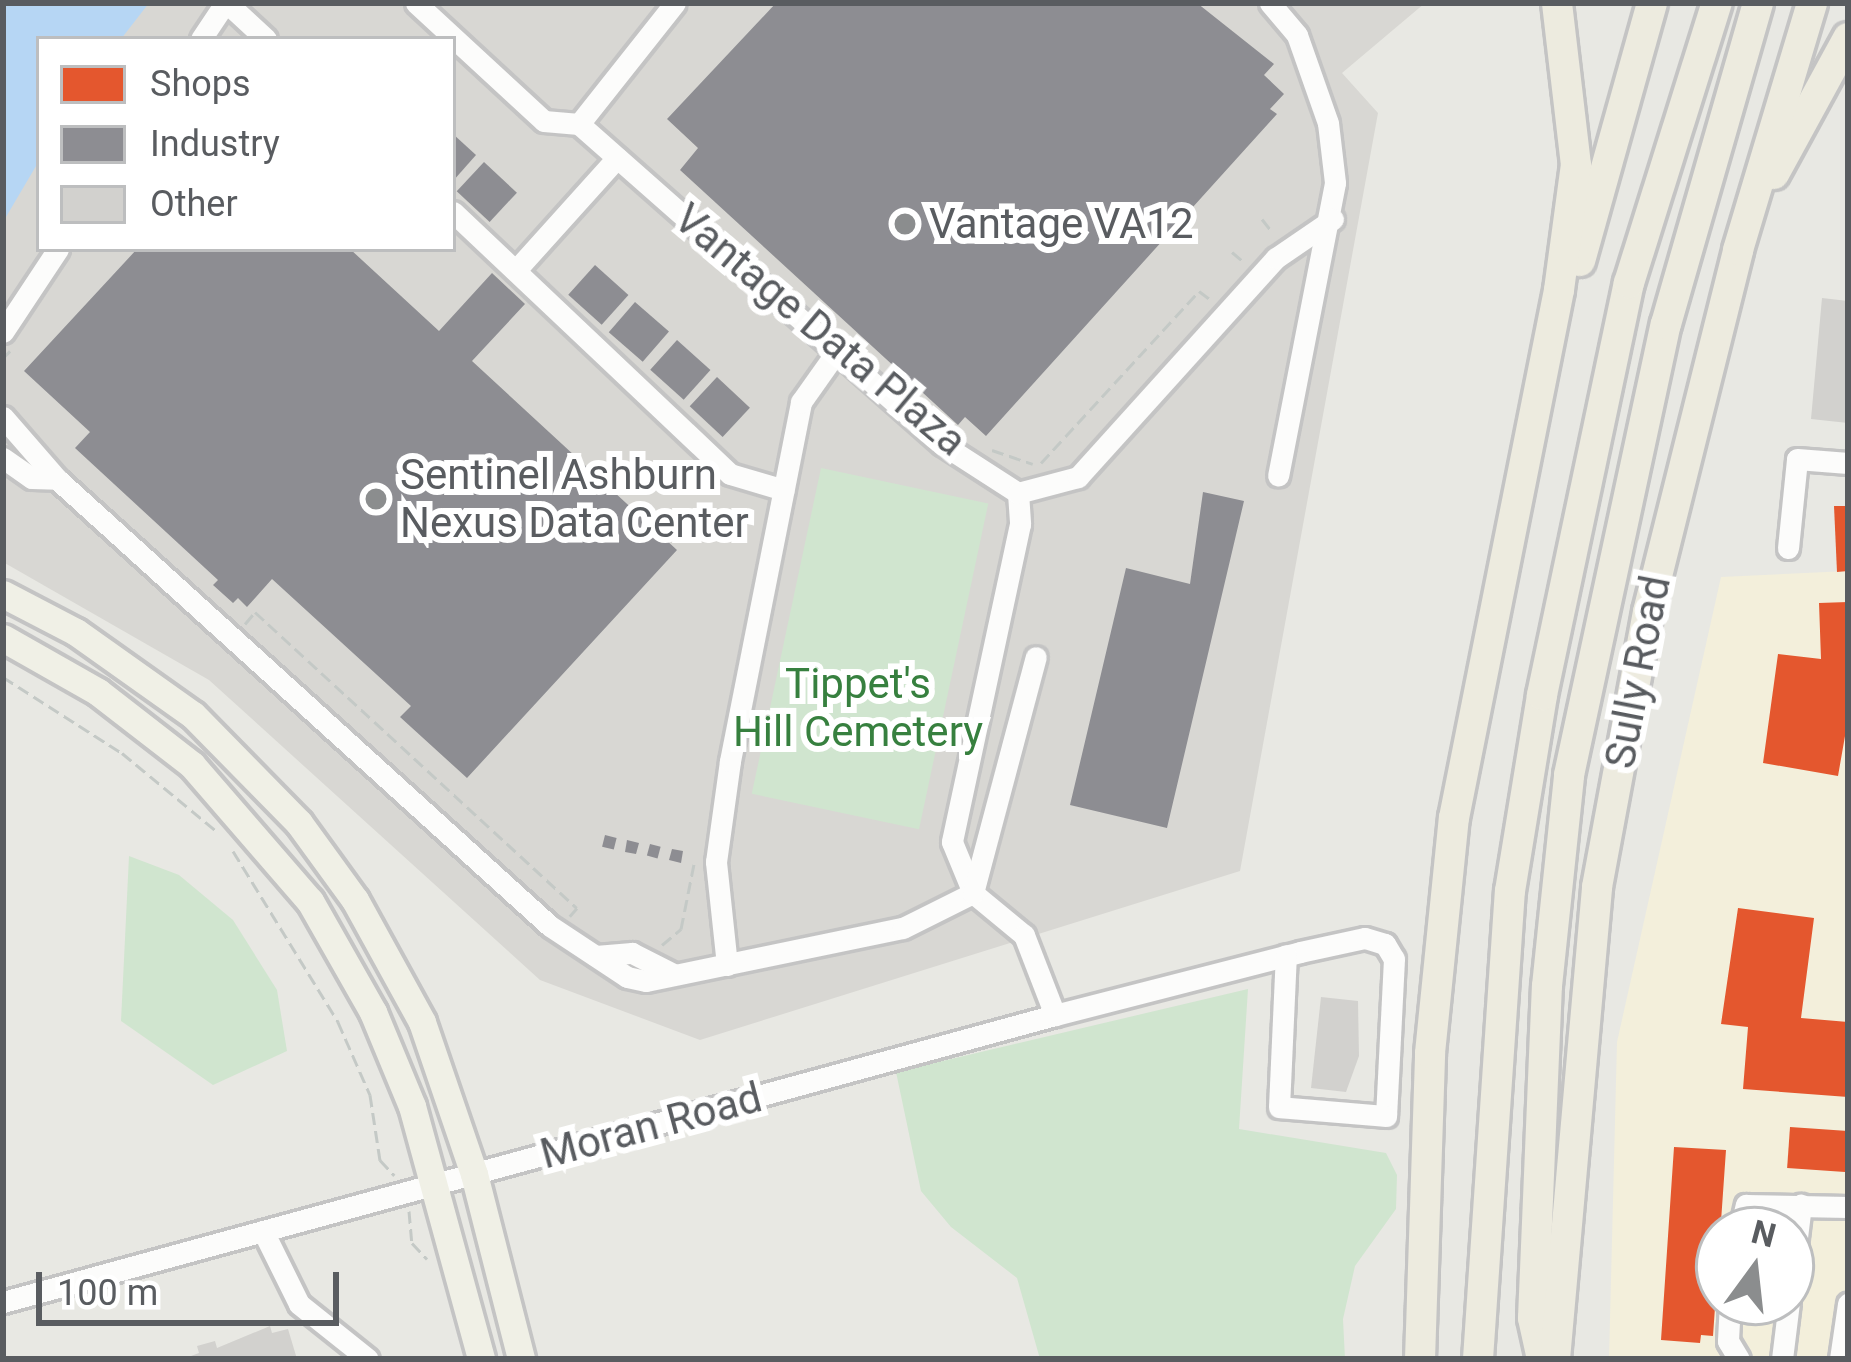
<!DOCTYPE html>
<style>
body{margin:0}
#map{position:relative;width:1851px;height:1362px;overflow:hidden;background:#e8e8e3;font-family:Roboto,sans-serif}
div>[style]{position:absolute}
.commercial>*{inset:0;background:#f3efdb}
.industrial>*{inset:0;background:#d8d7d3}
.green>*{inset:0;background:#d0e5cf;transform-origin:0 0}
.water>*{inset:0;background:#b6d6f4}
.shops>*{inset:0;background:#e4572e;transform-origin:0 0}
.industry>*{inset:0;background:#8d8d92;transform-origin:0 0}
.building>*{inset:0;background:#d2d1ce}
.path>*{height:3px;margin-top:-1.5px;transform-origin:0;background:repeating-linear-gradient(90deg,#c4c9c6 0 12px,transparent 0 18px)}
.roads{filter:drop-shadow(3px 0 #c4c4c4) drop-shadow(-3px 0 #c4c4c4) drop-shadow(0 3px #c4c4c4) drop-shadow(0 -3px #c4c4c4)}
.minor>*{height:21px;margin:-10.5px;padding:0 10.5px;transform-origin:10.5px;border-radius:10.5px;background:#fcfcfb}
.major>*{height:27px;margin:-13.5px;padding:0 13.5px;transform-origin:13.5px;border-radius:13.5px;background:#f0f0e6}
.highway>*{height:30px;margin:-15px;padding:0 15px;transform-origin:15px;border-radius:15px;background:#edebdf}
.dots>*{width:33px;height:33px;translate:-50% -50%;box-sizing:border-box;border:6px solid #fff;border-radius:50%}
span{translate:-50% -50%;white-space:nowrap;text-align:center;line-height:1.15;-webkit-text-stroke:12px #fff;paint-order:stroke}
.poi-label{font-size:42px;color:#595c60}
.left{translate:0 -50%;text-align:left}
.street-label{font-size:42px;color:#595c60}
.park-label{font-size:42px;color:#37803f}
.frame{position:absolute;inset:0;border:6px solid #595c60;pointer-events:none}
.legend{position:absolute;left:36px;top:36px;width:420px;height:216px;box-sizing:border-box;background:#fff;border:3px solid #bdbebf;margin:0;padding:15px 21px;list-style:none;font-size:36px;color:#595c60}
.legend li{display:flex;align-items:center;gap:24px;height:60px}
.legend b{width:60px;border:3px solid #bdbebf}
.north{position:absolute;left:1695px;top:1206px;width:120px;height:120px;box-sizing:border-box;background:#fff;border:3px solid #bdbebf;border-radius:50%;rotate:15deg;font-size:33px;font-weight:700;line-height:48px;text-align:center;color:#595c60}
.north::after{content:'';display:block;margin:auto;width:42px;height:54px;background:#8b8d8e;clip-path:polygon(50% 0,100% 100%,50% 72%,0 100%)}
.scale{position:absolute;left:36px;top:1272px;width:303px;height:54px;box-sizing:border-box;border:6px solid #595c60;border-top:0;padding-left:15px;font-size:36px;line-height:42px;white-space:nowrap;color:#595c60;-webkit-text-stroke:9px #fff;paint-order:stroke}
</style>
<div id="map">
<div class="commercial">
<i style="clip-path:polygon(evenodd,1848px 571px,1848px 1359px,1609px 1359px,1617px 1042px,1721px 577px,1848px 571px,1719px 1230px,1791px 1230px,1791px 1302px,1719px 1302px,1719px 1230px)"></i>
</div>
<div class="industrial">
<i style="clip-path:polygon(evenodd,3px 3px,1425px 3px,1342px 73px,1378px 113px,1240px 871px,700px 1040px,540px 980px,209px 680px,3px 562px,3px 3px,39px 39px,453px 39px,453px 249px,39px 249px,39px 39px)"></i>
</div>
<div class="green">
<i style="left:821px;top:468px;width:171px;height:333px;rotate:12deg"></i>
<i style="clip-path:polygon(129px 856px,179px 875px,233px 920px,277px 990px,287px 1051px,213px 1085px,121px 1021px)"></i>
<i style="clip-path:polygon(1248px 989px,1239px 1129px,1386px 1153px,1397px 1175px,1396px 1209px,1355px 1266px,1343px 1319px,1345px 1359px,1040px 1359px,1017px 1278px,951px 1227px,921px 1191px,896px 1072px)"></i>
</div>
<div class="water">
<i style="clip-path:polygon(3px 3px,149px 3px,121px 39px,39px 39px,39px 161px,3px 222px)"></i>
</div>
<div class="shops">
<i style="clip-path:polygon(1834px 506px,1848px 506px,1848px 571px,1837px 572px)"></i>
<i style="clip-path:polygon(1848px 602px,1848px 719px,1838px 776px,1763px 763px,1778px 654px,1821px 659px,1819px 603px)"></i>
<i style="clip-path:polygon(1738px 908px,1814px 918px,1801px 1018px,1848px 1022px,1848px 1097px,1743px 1089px,1748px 1027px,1721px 1024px)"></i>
<i style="left:1790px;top:1127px;width:58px;height:41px;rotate:4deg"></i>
<i style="clip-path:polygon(1674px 1147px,1726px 1150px,1713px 1336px,1701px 1335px,1700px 1343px,1661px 1340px)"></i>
</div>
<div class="industry">
<i style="clip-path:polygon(776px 3px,1197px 3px,1274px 64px,1264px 75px,1284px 94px,1270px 109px,1277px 114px,986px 436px,965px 417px,958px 425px,680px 170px,698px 148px,667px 119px)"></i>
<i style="clip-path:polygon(453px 134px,476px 155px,453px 181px)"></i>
<i style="left:484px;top:162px;width:45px;height:40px;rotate:43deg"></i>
<i style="clip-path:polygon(137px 249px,350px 249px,439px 331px,492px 273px,525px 304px,472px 361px,677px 550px,467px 778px,400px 717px,411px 706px,272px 579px,247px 607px,238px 598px,233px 603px,213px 585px,218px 580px,75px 448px,90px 432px,24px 371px)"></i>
<i style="left:595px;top:265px;width:45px;height:40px;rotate:42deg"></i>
<i style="left:635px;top:302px;width:45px;height:40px;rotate:41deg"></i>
<i style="left:677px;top:340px;width:45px;height:40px;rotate:42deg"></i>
<i style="left:717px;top:377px;width:45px;height:40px;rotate:43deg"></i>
<i style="clip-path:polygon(1203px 492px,1244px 501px,1167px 828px,1070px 805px,1126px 568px,1190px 584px)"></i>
<i style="left:605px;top:835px;width:12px;height:12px;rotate:14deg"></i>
<i style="clip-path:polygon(627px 840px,639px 843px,636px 854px,625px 852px)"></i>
<i style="left:650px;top:844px;width:11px;height:12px;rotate:15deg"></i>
<i style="clip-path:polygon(672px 849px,683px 851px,681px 863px,669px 860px)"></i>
</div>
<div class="building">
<i style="clip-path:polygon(1822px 298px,1848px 301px,1848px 423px,1811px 419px)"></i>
<i style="clip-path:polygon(1321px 997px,1358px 1001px,1359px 1056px,1346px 1092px,1311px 1088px)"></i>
<i style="clip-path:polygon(270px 1326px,272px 1333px,288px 1329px,297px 1359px,183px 1359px,199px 1353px,197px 1346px,215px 1341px,217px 1348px)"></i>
</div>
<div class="path">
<i style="left:1222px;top:3px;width:1px"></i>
<i style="left:1262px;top:219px;width:16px;rotate:52deg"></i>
<i style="left:1232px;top:252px;width:16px;rotate:40deg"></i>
<i style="left:3px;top:358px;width:10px;rotate:-45deg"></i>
<i style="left:992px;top:450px;width:43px;rotate:18.9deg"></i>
<i style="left:1041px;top:463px;width:234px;rotate:-47.4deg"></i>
<i style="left:1199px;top:291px;width:15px;rotate:37deg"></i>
<i style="left:245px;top:624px;width:16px;rotate:-50deg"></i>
<i style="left:255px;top:612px;width:437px;rotate:42.6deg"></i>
<i style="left:577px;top:908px;width:11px;rotate:131deg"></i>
<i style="left:3px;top:677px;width:141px;rotate:32.6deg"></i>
<i style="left:122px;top:753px;width:121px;rotate:39.6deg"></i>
<i style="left:233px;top:851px;width:201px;rotate:58.4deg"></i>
<i style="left:338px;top:1022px;width:80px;rotate:66.3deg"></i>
<i style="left:370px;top:1095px;width:66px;rotate:81.3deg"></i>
<i style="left:380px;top:1160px;width:21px;rotate:47deg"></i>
<i style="left:662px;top:945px;width:25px;rotate:-40deg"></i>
<i style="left:681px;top:929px;width:66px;rotate:-78.7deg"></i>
<i style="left:409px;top:1211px;width:32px;rotate:85deg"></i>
<i style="left:412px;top:1243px;width:22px;rotate:47deg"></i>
</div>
<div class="roads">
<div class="minor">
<i style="left:227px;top:3px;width:53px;rotate:42.7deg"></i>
<i style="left:416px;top:3px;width:174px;rotate:42.7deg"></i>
<i style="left:544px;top:121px;width:35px;rotate:5deg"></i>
<i style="left:579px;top:124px;width:154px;rotate:-51.6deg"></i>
<i style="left:1270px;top:3px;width:42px;rotate:49.8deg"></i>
<i style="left:1297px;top:35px;width:93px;rotate:70.6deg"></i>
<i style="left:1328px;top:123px;width:60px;rotate:83.3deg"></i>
<i style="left:1335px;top:183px;width:298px;rotate:101deg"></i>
<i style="left:201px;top:39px;width:43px;rotate:-56.3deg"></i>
<i style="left:579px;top:124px;width:484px;rotate:41.4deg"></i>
<i style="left:942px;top:444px;width:90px;rotate:32.8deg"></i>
<i style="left:1018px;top:493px;width:31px;rotate:86deg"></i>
<i style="left:1020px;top:524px;width:325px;rotate:102.1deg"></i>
<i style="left:952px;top:842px;width:55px;rotate:67.6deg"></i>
<i style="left:973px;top:893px;width:66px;rotate:39.5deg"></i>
<i style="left:1024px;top:935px;width:86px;rotate:68.8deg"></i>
<i style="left:453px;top:212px;width:381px;rotate:43.4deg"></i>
<i style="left:730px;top:474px;width:56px;rotate:16.5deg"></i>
<i style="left:516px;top:270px;width:151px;rotate:-48deg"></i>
<i style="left:3px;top:332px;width:100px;rotate:-56.5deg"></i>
<i style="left:3px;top:417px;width:82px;rotate:48.9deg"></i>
<i style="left:57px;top:479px;width:665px;rotate:42.2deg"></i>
<i style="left:550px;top:926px;width:92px;rotate:33.5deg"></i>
<i style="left:627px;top:977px;width:19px;rotate:12deg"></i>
<i style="left:646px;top:981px;width:262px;rotate:-11.7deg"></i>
<i style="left:903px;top:928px;width:78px;rotate:-26.6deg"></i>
<i style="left:973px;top:893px;width:244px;rotate:-75.1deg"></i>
<i style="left:3px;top:458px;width:35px;rotate:35deg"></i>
<i style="left:32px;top:478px;width:25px;rotate:2deg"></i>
<i style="left:1018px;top:493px;width:62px;rotate:-14.9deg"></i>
<i style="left:1078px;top:477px;width:295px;rotate:-47.9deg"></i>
<i style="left:1276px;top:258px;width:69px;rotate:-34.4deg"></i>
<i style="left:1788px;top:548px;width:89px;rotate:-84.2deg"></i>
<i style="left:1797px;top:459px;width:51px;rotate:4.5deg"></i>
<i style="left:596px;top:956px;width:36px;rotate:-5deg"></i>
<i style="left:632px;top:953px;width:46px;rotate:27.1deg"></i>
<i style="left:727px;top:965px;width:104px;rotate:-96.1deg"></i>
<i style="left:716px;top:862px;width:102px;rotate:-82.1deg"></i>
<i style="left:730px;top:761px;width:366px;rotate:-78.8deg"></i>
<i style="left:801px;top:402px;width:59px;rotate:-54.7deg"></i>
<i style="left:1740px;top:1230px;width:26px;rotate:-77deg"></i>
<i style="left:1746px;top:1205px;width:102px;rotate:1.1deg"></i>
<i style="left:263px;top:1231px;width:81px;rotate:63.7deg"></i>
<i style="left:299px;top:1304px;width:88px;rotate:38.6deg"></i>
<i style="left:1791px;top:1286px;width:82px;rotate:-83deg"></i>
<i style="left:3px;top:1302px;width:1090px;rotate:-15.26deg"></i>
<i style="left:1055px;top:1015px;width:253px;rotate:-14.4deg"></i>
<i style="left:1300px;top:952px;width:66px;rotate:-12.2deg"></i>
<i style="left:1365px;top:938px;width:21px;rotate:17deg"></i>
<i style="left:1385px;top:944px;width:17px;rotate:59deg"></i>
<i style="left:1394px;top:959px;width:157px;rotate:92.9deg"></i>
<i style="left:1386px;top:1116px;width:107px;rotate:-175.2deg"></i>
<i style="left:1279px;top:1107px;width:152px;rotate:-87.4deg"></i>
<i style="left:1730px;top:1302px;width:39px;rotate:93deg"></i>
<i style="left:1728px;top:1341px;width:21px;rotate:59deg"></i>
<i style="left:1782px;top:1359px;width:57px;rotate:-83deg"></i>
<i style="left:1840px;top:1359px;width:56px;rotate:-81.7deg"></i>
</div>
<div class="major">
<i style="left:3px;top:594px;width:82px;rotate:27.5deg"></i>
<i style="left:76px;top:632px;width:143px;rotate:35.4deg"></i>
<i style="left:193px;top:715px;width:151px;rotate:45.5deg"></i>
<i style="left:299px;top:823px;width:95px;rotate:54deg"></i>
<i style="left:355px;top:900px;width:139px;rotate:61.2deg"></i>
<i style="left:422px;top:1022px;width:161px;rotate:71.1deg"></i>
<i style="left:474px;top:1174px;width:191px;rotate:75.7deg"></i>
<i style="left:3px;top:638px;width:109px;rotate:29.6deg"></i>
<i style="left:98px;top:692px;width:119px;rotate:37.8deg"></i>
<i style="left:192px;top:765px;width:180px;rotate:49.1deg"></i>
<i style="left:310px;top:901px;width:128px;rotate:60.4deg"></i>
<i style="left:373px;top:1012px;width:102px;rotate:67.5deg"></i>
<i style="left:412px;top:1106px;width:262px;rotate:74.7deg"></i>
</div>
<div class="highway">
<i style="left:1774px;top:174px;width:155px;rotate:-61.4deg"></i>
<i style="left:1580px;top:261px;width:268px;rotate:-74.4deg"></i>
<i style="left:1420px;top:1359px;width:306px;rotate:-88.1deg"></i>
<i style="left:1430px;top:1053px;width:236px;rotate:-84.2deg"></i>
<i style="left:1454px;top:818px;width:538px;rotate:-78.75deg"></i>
<i style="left:1559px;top:290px;width:126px;rotate:-82.3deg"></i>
<i style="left:1576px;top:165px;width:163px;rotate:-96.7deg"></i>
<i style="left:1478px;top:1359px;width:469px;rotate:-86.1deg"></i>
<i style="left:1510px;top:891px;width:199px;rotate:-80.7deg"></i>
<i style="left:1542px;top:695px;width:421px;rotate:-78.1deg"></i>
<i style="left:1629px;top:283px;width:294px;rotate:-72.6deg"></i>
<i style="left:1542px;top:1359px;width:42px;rotate:-102.4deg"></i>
<i style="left:1533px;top:1318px;width:332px;rotate:-87.6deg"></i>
<i style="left:1547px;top:986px;width:212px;rotate:-84deg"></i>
<i style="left:1569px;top:775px;width:461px;rotate:-77.9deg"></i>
<i style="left:1666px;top:324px;width:334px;rotate:-74deg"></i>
<i style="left:1555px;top:1359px;width:474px;rotate:-84.9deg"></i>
<i style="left:1597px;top:887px;width:280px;rotate:-79.5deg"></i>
<i style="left:1648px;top:612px;width:373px;rotate:-76deg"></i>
<i style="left:1738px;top:250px;width:258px;rotate:-73.3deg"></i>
</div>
</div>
<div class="dots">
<i style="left:905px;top:224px;background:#8b8d8e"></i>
<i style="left:376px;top:499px;background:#8b8d8e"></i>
</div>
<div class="poi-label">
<span class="left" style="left:929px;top:224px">Vantage VA12</span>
<span class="left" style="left:400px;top:499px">Sentinel Ashburn<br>Nexus Data Center</span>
</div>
<div class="street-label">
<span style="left:820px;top:330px;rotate:40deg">Vantage Data Plaza</span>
<span style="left:1638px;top:672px;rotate:-79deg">Sully Road</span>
<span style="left:651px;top:1126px;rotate:-15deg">Moran Road</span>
</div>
<div class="park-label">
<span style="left:858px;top:708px">Tippet's<br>Hill Cemetery</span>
</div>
<div class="frame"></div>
<ul class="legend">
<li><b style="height:33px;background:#e4572e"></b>Shops</li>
<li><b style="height:33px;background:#8d8d92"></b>Industry</li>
<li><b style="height:33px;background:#d2d1ce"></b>Other</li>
</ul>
<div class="north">N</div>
<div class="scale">100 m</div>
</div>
